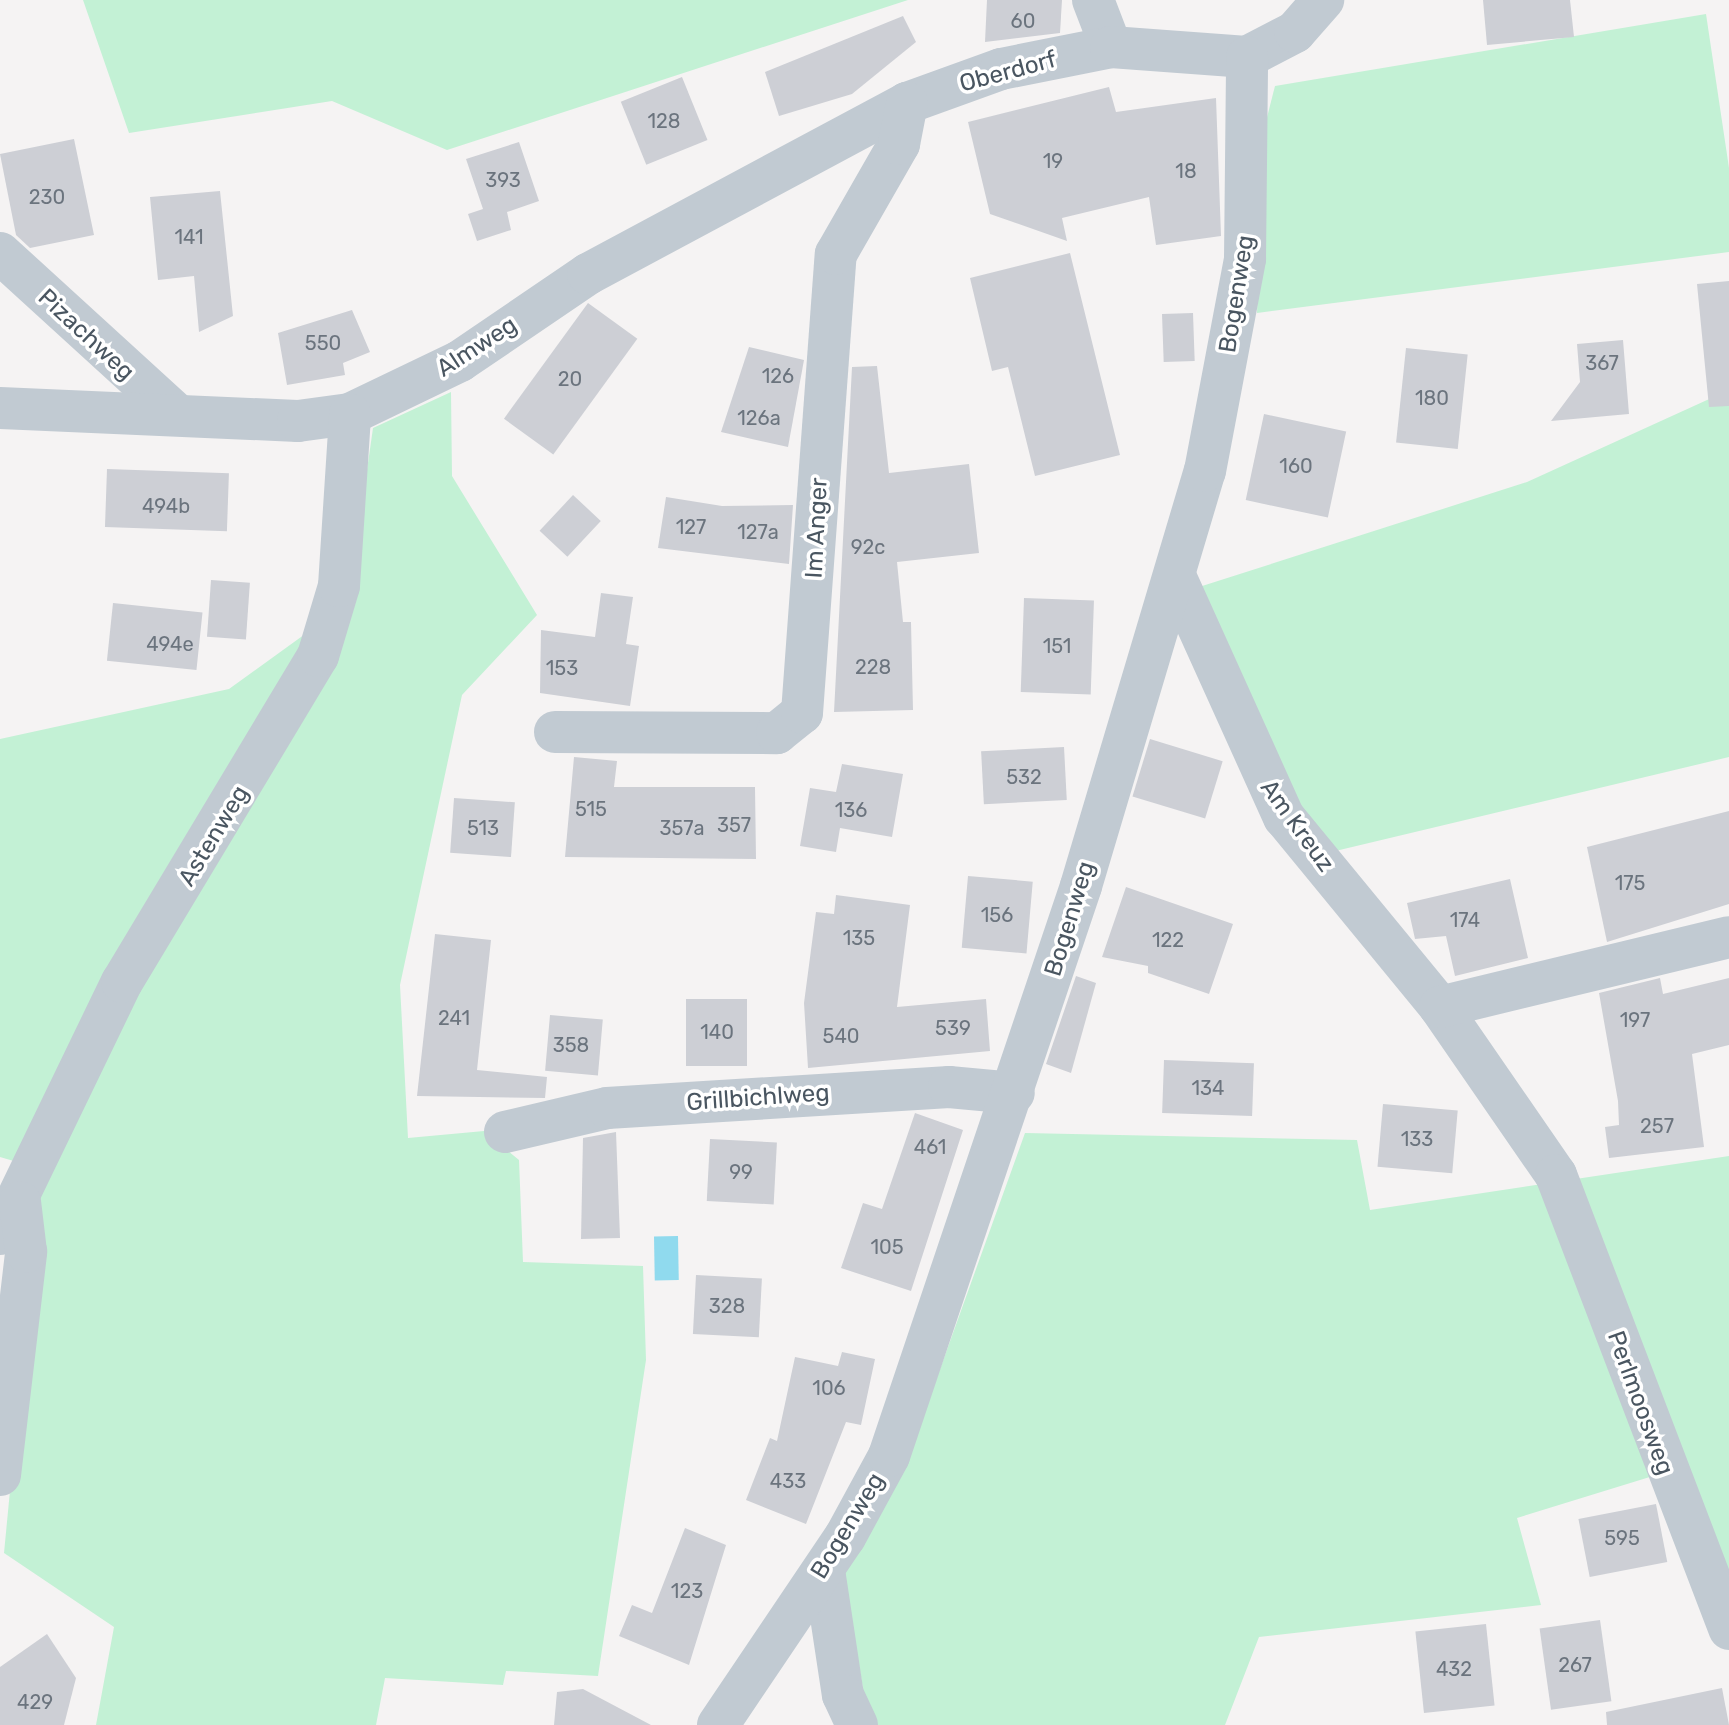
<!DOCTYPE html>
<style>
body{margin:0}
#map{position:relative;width:1729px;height:1725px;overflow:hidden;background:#f5f3f3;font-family:Rubik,sans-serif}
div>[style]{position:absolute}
.green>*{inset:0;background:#c3f1d5}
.water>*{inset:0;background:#90daee;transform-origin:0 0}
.building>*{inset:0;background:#cdcfd5;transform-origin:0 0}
.street>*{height:42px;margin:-21px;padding:0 21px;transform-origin:21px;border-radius:21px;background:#c1cad2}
span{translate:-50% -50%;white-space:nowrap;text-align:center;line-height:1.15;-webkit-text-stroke:7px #fff;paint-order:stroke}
.number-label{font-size:20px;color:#6b747e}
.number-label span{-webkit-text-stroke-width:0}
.street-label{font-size:24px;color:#4a5661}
</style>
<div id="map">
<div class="green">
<i style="clip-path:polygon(83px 0,908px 0,447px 150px,332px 101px,129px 133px)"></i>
<i style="clip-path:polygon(1706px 14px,1729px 168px,1729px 252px,1257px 313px,1263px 133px,1275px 86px)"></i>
<i style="clip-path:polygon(1729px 390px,1729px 757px,1327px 853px,1271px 781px,1199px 587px,1527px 482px)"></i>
<i style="clip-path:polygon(451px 392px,452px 476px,537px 615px,462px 695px,400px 985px,408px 1138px,484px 1131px,519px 1160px,523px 1262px,643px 1266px,646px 1360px,598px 1676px,506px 1671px,503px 1685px,385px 1678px,376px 1725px,96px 1725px,114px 1627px,4px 1553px,41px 1169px,0 1157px,0 739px,229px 689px,348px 603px,373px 428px)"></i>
<i style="clip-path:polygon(1025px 1133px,1357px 1140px,1370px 1210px,1729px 1156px,1729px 1603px,1679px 1468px,1517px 1518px,1541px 1605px,1259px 1637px,1225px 1725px,869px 1725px,843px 1569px,908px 1458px)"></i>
</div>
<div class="water">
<i style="left:678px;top:1236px;width:44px;height:24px;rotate:89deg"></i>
</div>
<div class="building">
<i style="clip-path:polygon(987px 0,1062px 0,1060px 33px,985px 42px)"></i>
<i style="clip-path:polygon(1483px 0,1570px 0,1574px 37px,1487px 45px)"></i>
<i style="clip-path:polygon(903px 16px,916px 42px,852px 94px,779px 116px,765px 72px)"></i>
<i style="left:682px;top:77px;width:68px;height:66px;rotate:68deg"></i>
<i style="clip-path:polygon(1109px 87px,1116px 112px,1216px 98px,1221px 236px,1156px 245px,1149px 197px,1062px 218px,1067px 241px,990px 214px,968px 122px)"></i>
<i style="clip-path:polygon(74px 139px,94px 235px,30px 248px,16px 235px,0 154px)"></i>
<i style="clip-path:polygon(519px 142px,539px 201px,507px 212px,511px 230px,477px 241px,468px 214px,483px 209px,466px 159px)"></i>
<i style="clip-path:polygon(220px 191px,233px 316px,199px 332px,194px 276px,158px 280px,150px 197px)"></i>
<i style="clip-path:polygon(1070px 253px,1120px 455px,1035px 476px,1008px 367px,992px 371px,970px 278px)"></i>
<i style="clip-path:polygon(1729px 281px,1729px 406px,1709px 407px,1697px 284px)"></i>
<i style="left:588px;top:303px;width:61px;height:143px;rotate:36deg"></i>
<i style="clip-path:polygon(352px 310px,370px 352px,343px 363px,345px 375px,287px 385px,278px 333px)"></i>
<i style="left:1193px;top:313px;width:48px;height:31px;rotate:88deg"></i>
<i style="clip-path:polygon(1623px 340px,1629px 414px,1551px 421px,1580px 382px,1577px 344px)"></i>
<i style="clip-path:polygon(749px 347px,804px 360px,788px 447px,721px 432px)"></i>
<i style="left:1406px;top:348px;width:62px;height:95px;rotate:6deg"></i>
<i style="clip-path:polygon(877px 366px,889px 473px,969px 464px,979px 553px,897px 562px,903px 622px,911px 622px,913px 710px,834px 712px,852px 367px)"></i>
<i style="left:1264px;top:414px;width:84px;height:88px;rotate:12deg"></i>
<i style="left:107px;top:469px;width:122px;height:58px;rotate:2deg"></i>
<i style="left:573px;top:495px;width:38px;height:49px;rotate:43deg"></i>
<i style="clip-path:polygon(666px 497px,722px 506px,793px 505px,789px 564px,658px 548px)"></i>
<i style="left:211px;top:580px;width:39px;height:57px;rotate:4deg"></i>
<i style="clip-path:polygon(601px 593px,633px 597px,626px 644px,639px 646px,630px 706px,540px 693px,541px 630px,595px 637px)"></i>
<i style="left:1024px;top:598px;width:70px;height:94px;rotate:2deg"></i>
<i style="left:113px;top:603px;width:90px;height:58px;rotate:6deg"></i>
<i style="left:1150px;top:739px;width:76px;height:60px;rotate:17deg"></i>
<i style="left:1064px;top:747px;width:53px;height:83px;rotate:87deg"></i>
<i style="clip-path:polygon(574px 757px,617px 761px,614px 787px,755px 787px,756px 859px,565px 857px)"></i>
<i style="clip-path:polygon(842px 764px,903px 774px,892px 837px,840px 828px,836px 852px,800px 846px,810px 788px,836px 792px)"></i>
<i style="left:454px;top:798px;width:61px;height:55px;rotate:4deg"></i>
<i style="clip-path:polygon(1729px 811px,1729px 904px,1607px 942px,1587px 847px)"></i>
<i style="left:968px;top:876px;width:65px;height:72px;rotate:5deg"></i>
<i style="clip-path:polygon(1510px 879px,1528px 958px,1455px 976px,1446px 936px,1415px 939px,1407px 903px)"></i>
<i style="clip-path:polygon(1126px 887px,1233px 924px,1209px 994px,1148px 973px,1148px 966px,1102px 957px)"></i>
<i style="clip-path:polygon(836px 895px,910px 905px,897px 1007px,986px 999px,990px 1051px,808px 1068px,804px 1003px,816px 912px,834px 914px)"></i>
<i style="clip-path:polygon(435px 934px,491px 940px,477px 1070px,547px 1077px,545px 1098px,417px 1096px)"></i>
<i style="clip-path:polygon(1076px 976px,1096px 983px,1071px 1073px,1046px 1064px)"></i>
<i style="clip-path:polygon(1660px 978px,1663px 994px,1729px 978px,1729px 1045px,1692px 1054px,1704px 1147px,1609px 1158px,1605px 1127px,1619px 1125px,1618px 1101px,1599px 993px)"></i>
<i style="left:686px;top:999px;width:61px;height:67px"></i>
<i style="left:550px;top:1015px;width:53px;height:56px;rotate:5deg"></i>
<i style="left:1164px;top:1060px;width:90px;height:53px;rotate:2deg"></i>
<i style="left:1383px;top:1104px;width:75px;height:63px;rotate:5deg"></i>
<i style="clip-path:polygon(915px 1113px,963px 1130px,911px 1291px,841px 1268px,863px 1203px,882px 1209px)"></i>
<i style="clip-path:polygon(616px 1132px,620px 1238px,581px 1239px,583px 1138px)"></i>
<i style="left:710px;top:1139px;width:67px;height:62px;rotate:3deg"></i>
<i style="left:696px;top:1275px;width:66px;height:59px;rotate:3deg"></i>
<i style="clip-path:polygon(842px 1352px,875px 1359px,861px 1425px,846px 1422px,806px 1524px,746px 1500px,770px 1438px,777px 1441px,795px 1357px,838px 1366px)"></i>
<i style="left:1656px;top:1504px;width:59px;height:79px;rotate:79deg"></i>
<i style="clip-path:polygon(685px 1528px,726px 1545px,689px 1665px,619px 1636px,632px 1605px,652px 1613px)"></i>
<i style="left:1600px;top:1620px;width:82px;height:61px;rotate:82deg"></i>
<i style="left:1486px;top:1624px;width:82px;height:71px;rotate:84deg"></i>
<i style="clip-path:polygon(47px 1634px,76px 1678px,64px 1725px,0 1725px,0 1667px)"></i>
<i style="clip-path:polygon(1722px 1688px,1729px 1725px,1607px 1725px,1606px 1712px)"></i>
<i style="clip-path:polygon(583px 1689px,651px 1725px,554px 1725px,557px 1692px)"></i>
</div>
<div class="street">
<i style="left:1093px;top:0;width:50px;rotate:69deg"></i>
<i style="left:0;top:253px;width:237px;rotate:42.4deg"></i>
<i style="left:0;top:408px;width:298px;rotate:2.5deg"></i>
<i style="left:298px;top:421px;width:52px;rotate:-7.7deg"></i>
<i style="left:350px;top:414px;width:122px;rotate:-25.7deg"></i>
<i style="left:460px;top:361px;width:155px;rotate:-34.2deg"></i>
<i style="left:588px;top:274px;width:362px;rotate:-28.2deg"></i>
<i style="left:907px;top:103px;width:100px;rotate:-19.9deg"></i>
<i style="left:1001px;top:69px;width:112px;rotate:-11.3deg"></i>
<i style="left:1111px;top:47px;width:136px;rotate:4.2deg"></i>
<i style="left:1247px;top:57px;width:54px;rotate:-27.5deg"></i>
<i style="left:1295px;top:32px;width:43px;rotate:-48.8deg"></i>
<i style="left:1175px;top:576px;width:265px;rotate:65.7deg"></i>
<i style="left:1284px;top:817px;width:246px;rotate:50.6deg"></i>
<i style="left:1440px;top:1007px;width:204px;rotate:55.4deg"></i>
<i style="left:1556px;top:1175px;width:486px;rotate:69.1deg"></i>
<i style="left:555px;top:732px;width:222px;rotate:0.3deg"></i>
<i style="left:777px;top:733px;width:32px;rotate:-39deg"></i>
<i style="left:802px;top:713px;width:460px;rotate:-85.8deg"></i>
<i style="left:836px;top:254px;width:127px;rotate:-60.2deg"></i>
<i style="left:899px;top:144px;width:42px;rotate:-79deg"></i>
<i style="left:1440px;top:1007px;width:297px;rotate:-13.6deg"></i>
<i style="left:505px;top:1132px;width:105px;rotate:-13.2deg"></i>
<i style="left:607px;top:1108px;width:343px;rotate:-3.5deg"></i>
<i style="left:949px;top:1087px;width:65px;rotate:5.3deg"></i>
<i style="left:0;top:1234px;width:280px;rotate:-64.2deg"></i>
<i style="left:122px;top:982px;width:380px;rotate:-59deg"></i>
<i style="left:318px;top:656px;width:73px;rotate:-73.3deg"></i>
<i style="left:339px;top:586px;width:172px;rotate:-86.3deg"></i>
<i style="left:0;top:1475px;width:225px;rotate:-83.3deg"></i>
<i style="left:26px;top:1252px;width:50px;rotate:-96.8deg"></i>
<i style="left:824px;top:1570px;width:126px;rotate:81.4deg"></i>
<i style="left:843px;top:1695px;width:33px;rotate:65deg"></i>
<i style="left:718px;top:1725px;width:227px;rotate:-56deg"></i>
<i style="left:845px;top:1537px;width:92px;rotate:-61.5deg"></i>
<i style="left:889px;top:1456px;width:601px;rotate:-71.38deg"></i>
<i style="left:1081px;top:886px;width:433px;rotate:-73.4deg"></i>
<i style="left:1205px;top:471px;width:216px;rotate:-79.3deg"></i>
<i style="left:1245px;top:259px;width:202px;rotate:-89.4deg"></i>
</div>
<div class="number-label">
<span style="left:1023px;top:21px">60</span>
<span style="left:664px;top:121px">128</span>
<span style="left:1053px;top:161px">19</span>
<span style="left:1186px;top:171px">18</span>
<span style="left:503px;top:180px">393</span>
<span style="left:47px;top:197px">230</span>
<span style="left:189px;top:237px">141</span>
<span style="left:323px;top:343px">550</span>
<span style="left:1602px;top:363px">367</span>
<span style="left:778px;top:376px">126</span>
<span style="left:570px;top:379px">20</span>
<span style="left:1432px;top:398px">180</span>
<span style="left:759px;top:418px">126a</span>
<span style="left:1296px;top:466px">160</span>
<span style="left:166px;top:506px">494b</span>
<span style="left:691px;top:527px">127</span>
<span style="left:758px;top:532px">127a</span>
<span style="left:868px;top:547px">92c</span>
<span style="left:170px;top:644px">494e</span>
<span style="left:1057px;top:646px">151</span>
<span style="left:873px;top:667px">228</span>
<span style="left:562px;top:668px">153</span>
<span style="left:1024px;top:777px">532</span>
<span style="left:591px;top:809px">515</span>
<span style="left:851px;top:810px">136</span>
<span style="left:734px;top:825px">357</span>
<span style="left:483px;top:828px">513</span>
<span style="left:682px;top:828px">357a</span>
<span style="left:1630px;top:883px">175</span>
<span style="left:997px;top:915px">156</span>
<span style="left:1465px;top:920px">174</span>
<span style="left:859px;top:938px">135</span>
<span style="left:1168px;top:940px">122</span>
<span style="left:454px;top:1018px">241</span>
<span style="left:1635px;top:1020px">197</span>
<span style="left:953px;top:1028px">539</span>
<span style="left:717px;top:1032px">140</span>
<span style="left:841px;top:1036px">540</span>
<span style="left:571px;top:1045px">358</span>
<span style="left:1208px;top:1088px">134</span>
<span style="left:1657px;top:1126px">257</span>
<span style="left:1417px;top:1139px">133</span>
<span style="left:930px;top:1147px">461</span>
<span style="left:741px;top:1172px">99</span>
<span style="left:887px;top:1247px">105</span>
<span style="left:727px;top:1306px">328</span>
<span style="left:829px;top:1388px">106</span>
<span style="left:788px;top:1481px">433</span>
<span style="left:1622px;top:1538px">595</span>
<span style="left:687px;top:1591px">123</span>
<span style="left:1575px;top:1665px">267</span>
<span style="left:1454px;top:1669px">432</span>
<span style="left:35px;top:1702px">429</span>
</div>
<div class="street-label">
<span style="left:1008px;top:72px;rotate:-15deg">Oberdorf</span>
<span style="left:1237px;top:294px;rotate:-81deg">Bogenweg</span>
<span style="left:86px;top:335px;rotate:43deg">Pizachweg</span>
<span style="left:477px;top:347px;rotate:-33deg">Almweg</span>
<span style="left:817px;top:528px;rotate:-87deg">Im Anger</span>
<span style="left:1297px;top:826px;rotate:54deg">Am Kreuz</span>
<span style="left:214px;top:836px;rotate:-59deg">Astenweg</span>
<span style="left:1070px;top:919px;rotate:-73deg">Bogenweg</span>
<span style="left:758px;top:1098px;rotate:-4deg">Grillbichlweg</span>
<span style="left:1640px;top:1403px;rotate:70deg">Perlmoosweg</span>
<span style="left:848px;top:1526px;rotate:-59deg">Bogenweg</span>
</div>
</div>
